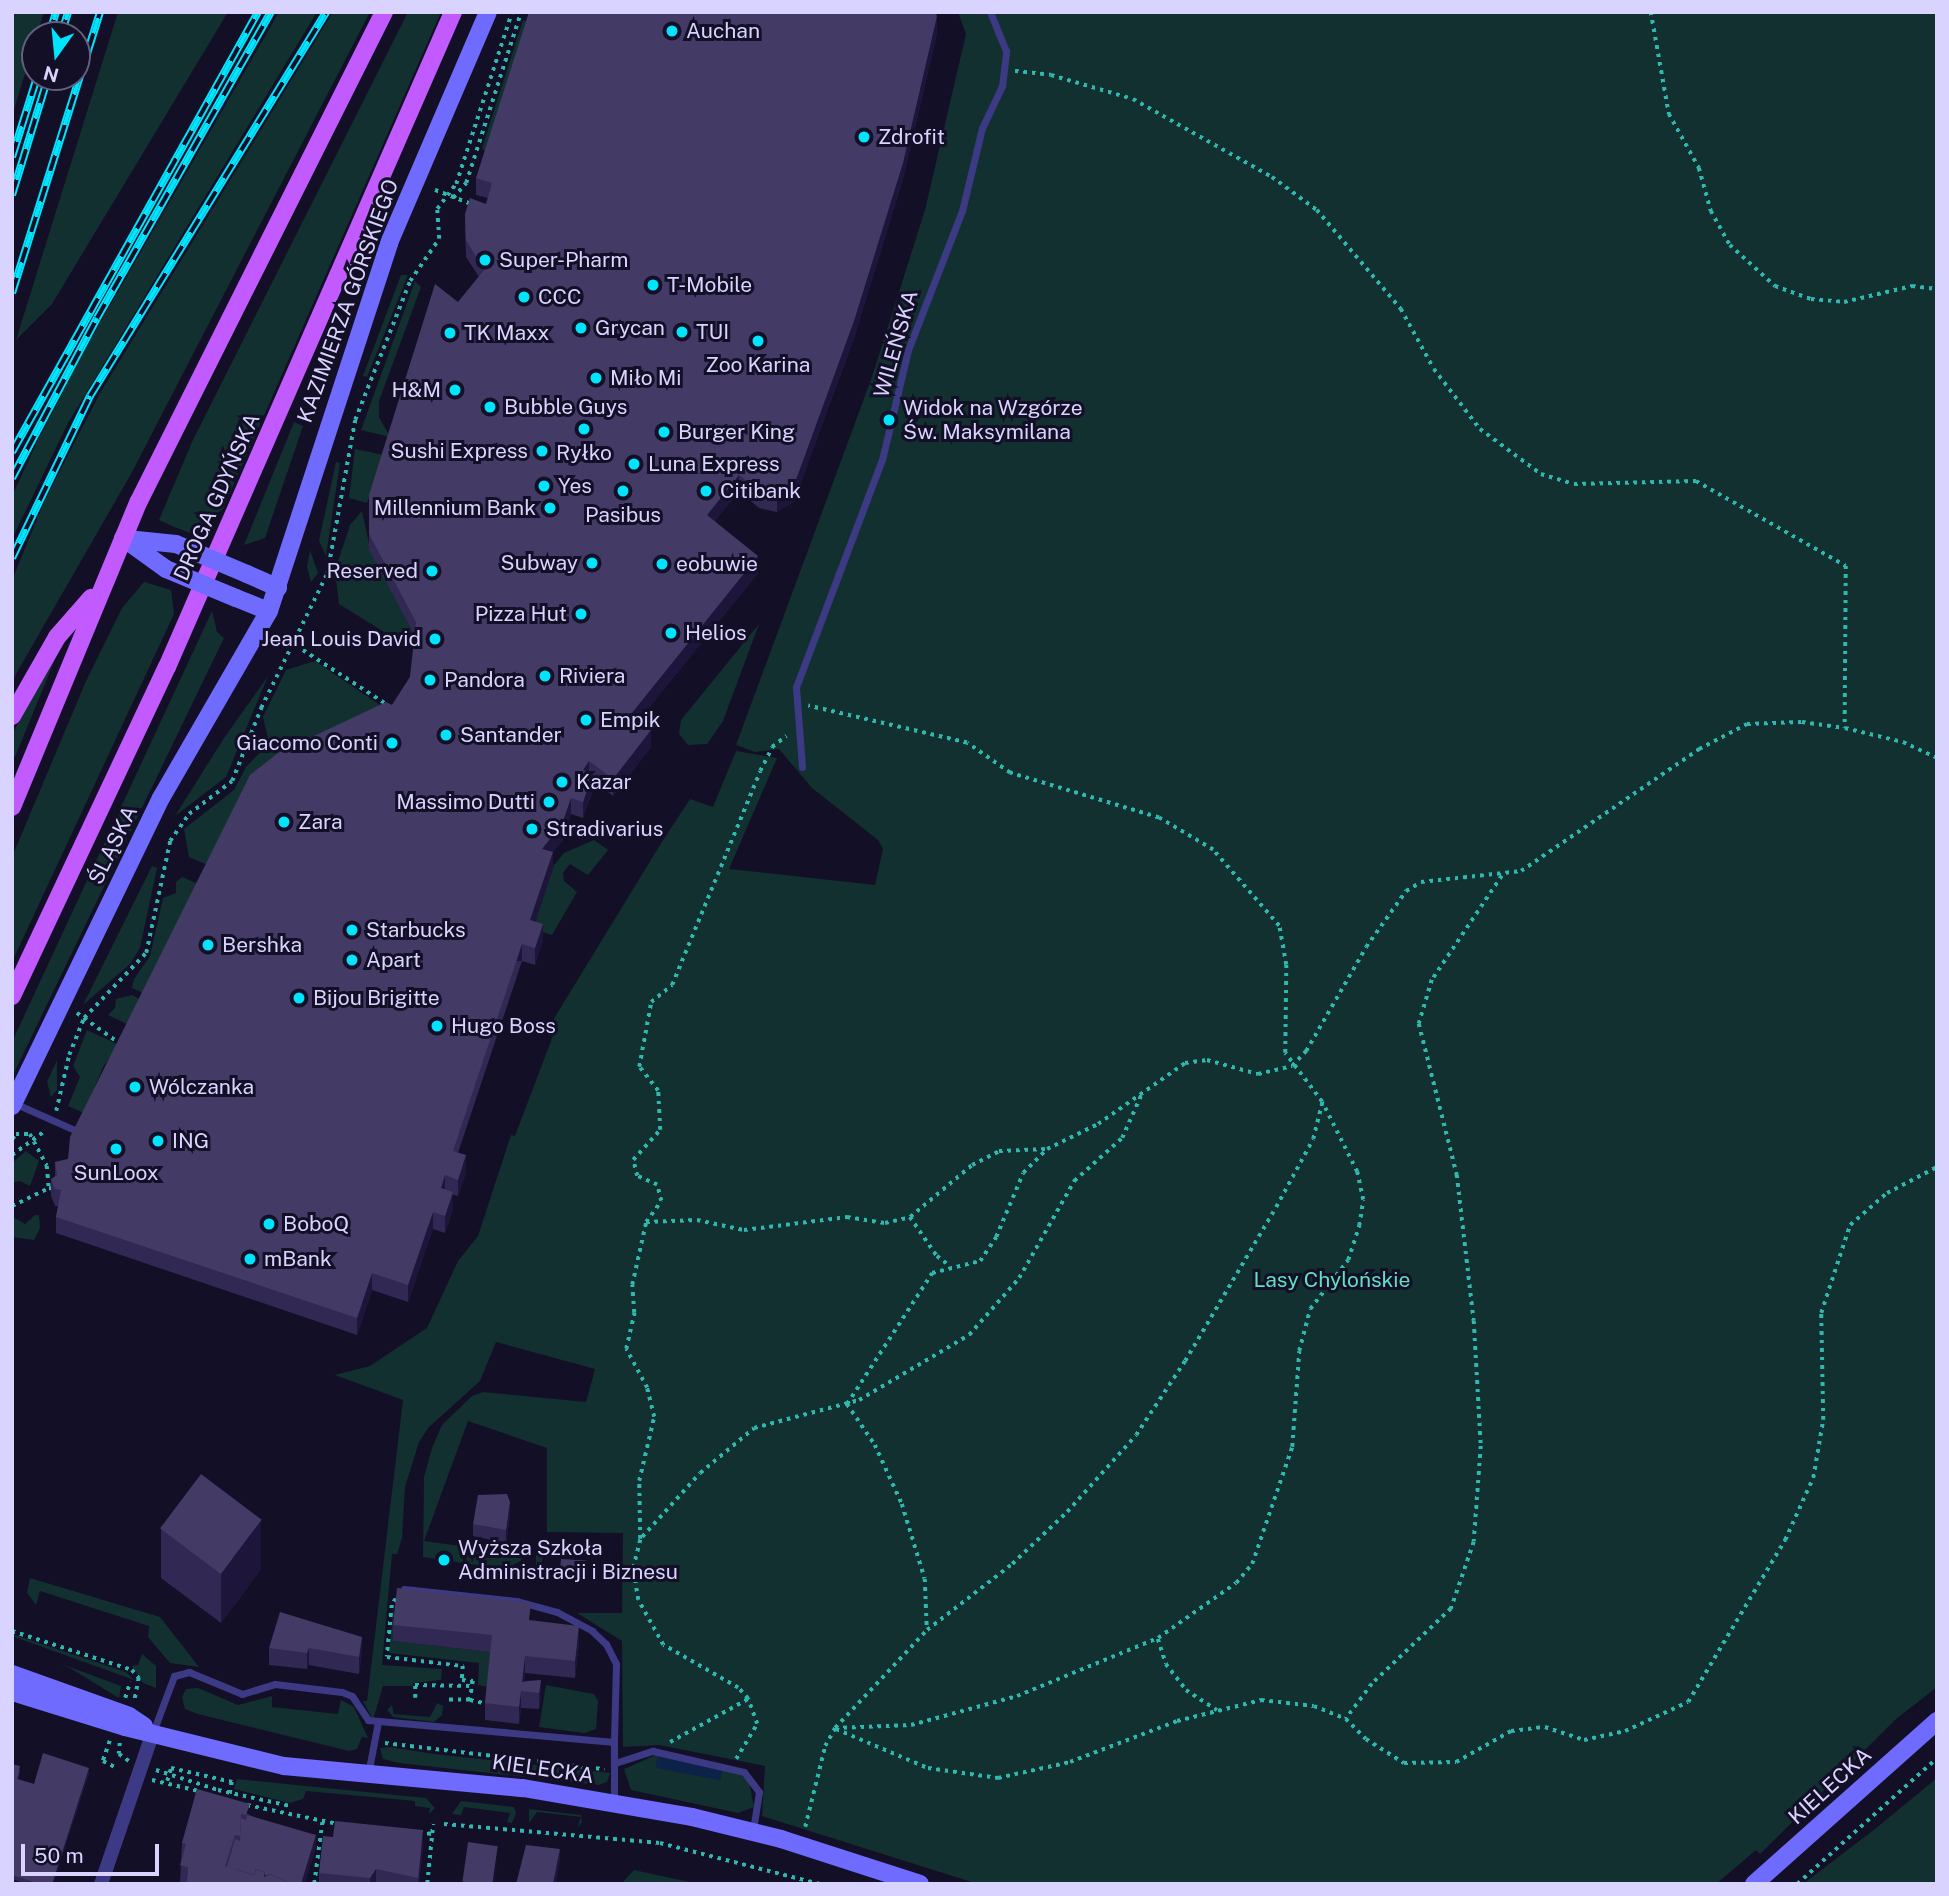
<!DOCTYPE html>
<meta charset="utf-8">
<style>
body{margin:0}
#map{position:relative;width:1949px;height:1896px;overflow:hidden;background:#130f26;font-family:"Public Sans",sans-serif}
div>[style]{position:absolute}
.green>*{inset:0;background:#12302f;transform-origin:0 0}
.water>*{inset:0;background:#0c2248;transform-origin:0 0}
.path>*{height:3.5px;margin-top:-1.75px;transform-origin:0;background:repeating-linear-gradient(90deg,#2fb8b0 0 3.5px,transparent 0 8.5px)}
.lane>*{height:7px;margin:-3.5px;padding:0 3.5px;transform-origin:3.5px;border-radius:3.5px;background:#3d3a85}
.street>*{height:14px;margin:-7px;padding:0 7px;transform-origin:7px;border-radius:7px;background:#3d3a85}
.secondary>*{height:18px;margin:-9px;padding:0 9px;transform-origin:9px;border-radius:9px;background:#6f6bff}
.primary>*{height:18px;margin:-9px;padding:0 9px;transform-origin:9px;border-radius:9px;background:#c25bff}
.rail>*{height:8px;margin-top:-4px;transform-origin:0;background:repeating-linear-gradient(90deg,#130f26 0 16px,#00e5ff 0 32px);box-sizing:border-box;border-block:2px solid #00e5ff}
.secondary-bridge>*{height:18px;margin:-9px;padding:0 9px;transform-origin:9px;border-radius:9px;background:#6f6bff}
.wall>*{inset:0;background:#312854;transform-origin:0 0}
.shaded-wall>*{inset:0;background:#1d163a;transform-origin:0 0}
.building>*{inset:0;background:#433a66;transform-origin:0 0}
.dots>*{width:19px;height:19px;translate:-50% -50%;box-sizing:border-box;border:4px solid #130f26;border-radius:50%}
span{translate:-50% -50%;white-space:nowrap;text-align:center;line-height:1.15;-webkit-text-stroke:6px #130f26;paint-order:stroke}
.poi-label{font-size:21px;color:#d9d4ff}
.left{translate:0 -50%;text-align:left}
.right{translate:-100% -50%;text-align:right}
.street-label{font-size:21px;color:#d9d4ff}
.park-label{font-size:21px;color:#5fe0c0}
.frame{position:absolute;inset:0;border:14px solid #d9d4ff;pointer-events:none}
.north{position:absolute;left:21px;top:21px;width:70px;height:70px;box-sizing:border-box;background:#130f26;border:2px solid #625e7d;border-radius:50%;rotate:195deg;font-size:19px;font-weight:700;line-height:28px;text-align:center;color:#d9d4ff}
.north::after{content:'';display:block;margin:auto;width:24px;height:32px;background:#00e5ff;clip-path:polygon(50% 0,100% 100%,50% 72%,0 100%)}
.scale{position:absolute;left:21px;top:1844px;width:138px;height:32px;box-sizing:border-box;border:4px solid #d9d4ff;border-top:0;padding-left:9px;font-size:21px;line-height:24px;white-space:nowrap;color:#d9d4ff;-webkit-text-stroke:5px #130f26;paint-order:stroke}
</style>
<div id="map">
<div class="green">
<i style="clip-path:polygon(12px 12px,44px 12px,12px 116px)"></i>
<i style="clip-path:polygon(118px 12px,228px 12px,52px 304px,16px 340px)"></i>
<i style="clip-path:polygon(279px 12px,317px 12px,68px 423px,12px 539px,12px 496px,39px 438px,85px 349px)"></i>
<i style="clip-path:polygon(333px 12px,370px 12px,131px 474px,12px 681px,12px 580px,45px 500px,100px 393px)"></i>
<i style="clip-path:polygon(408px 12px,441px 12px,223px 509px,193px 534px,174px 527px,159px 520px,192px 442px)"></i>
<i style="clip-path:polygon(958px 12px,1937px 12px,1937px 1687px,1896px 1719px,1760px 1854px,1756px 1850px,1716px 1884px,978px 1884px,762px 1816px,765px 1766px,659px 1745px,623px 1747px,622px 1641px,577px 1613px,622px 1613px,623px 1533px,547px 1532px,547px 1448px,468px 1421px,424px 1541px,504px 1552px,524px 1540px,521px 1561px,504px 1569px,423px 1557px,424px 1477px,432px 1448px,442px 1425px,472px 1396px,483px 1392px,586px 1402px,595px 1369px,496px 1342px,480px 1381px,429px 1427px,419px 1442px,405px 1487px,402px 1538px,397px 1554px,392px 1554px,382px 1665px,442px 1669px,441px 1680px,413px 1683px,413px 1686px,383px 1686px,373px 1720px,363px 1701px,367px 1701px,403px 1400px,335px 1375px,370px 1366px,427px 1328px,458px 1261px,478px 1236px,511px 1135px,515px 1136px,554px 1033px,547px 1030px,660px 845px,690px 799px,713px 807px,736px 751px,777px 758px,729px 869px,875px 885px,883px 849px,878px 840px,812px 788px,779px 749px,755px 752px,736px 745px,872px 377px,925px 210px,966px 34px)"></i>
<i style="clip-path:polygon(523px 20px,529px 22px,485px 152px,482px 148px)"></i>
<i style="clip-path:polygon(401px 275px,408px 275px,367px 377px,363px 376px)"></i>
<i style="clip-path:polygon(415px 281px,421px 287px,379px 401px,379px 417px,390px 437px,361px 430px)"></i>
<i style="clip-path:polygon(294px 422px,303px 426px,265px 538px,244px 545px)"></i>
<i style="clip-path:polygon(355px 449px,384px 455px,367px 503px,349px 498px)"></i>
<i style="clip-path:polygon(336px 462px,340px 463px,326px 556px,319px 541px)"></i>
<i style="clip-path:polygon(362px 511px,371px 553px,414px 630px,412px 640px,397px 640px,339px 604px,335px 570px,350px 525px)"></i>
<i style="clip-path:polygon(310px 550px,318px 573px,311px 582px,307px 567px)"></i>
<i style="clip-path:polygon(144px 582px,171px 590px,174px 614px,12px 962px,12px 857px,86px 681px,122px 608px)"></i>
<i style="clip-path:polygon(212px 611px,217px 632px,224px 638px,12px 1077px,12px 1042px)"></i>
<i style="clip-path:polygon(759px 624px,723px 721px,707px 744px,688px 745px,679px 734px,681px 720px)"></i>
<i style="clip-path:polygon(58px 652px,15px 757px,12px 757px,12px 734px)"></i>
<i style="clip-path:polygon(315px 661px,380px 705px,210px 866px,189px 857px,184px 829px,234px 790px,246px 767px,269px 743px,263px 717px,286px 670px)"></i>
<i style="clip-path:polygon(268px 676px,226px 777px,175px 816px,224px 738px)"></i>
<i style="clip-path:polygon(594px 840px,608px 850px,588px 875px,570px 864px,563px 873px,564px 881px,577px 892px,552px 935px,533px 929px,554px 865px,564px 853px)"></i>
<i style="clip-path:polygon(152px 866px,157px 868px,140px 948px,130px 964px,83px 1005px)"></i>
<i style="clip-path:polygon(182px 877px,198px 884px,146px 994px,132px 988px,134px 979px,150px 956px,163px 898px,176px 893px,176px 882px)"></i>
<i style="clip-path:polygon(132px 995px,143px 1001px,131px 1026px,108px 1015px,115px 1008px,116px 999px)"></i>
<i style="clip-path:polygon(87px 1030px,119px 1045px,103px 1067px,84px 1113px,68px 1106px,80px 1077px,73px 1066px)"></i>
<i style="clip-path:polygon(57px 1060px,57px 1090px,51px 1097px,47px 1082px)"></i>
<i style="clip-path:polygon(26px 1151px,39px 1161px,30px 1186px,20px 1181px,12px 1183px,12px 1163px)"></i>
<i style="clip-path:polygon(35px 1215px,39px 1215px,40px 1228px,34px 1240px,12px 1237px,13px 1217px,25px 1224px)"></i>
<i style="left:536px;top:1540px;width:6px;height:39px"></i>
<i style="clip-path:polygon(30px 1578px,160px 1617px,199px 1667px,170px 1663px,148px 1637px,149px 1626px,40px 1591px,36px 1605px,27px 1593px)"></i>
<i style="clip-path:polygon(394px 1604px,393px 1641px,492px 1652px,488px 1687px,478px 1685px,479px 1663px,389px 1653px)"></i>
<i style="clip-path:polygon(12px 1634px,126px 1672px,134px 1680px,12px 1636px)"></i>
<i style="clip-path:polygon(142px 1654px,156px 1666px,156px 1688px,143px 1683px,132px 1666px,138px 1665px)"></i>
<i style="clip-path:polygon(59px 1663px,121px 1686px,119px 1698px,70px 1668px)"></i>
<i style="clip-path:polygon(546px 1685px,594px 1694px,598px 1701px,596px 1729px,584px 1733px,539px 1727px)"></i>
<i style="clip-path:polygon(198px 1688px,238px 1705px,272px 1696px,272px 1707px,338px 1714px,341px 1700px,354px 1707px,368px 1738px,362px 1737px,357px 1749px,349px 1751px,198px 1714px,185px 1709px,182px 1697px,186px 1689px)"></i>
<i style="clip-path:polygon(437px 1703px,443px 1706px,442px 1715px,434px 1722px,393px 1717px,387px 1710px,392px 1705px,394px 1714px,430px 1717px)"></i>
<i style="clip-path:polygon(390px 1747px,434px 1754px,610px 1773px,607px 1782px,599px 1785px,399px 1763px,383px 1759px,380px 1748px)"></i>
<i style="clip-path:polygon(658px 1754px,738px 1773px,749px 1781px,754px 1807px,738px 1813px,631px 1790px,624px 1769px)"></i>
<i style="clip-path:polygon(1937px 1778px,1937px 1884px,1803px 1884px,1875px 1829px)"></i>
<i style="clip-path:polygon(237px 1779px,426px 1798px,435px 1808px,429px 1814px,430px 1808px,415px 1806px,415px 1801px,306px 1791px,303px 1799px,290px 1803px,234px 1789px)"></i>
<i style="clip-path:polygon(461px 1801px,514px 1807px,516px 1813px,512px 1823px,507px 1822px,510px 1813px,464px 1807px,461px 1815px,452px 1814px)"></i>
<i style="clip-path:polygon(529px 1809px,581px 1815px,582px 1822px,577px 1829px,581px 1817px,537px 1812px,529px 1823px)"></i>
<i style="clip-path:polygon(634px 1870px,699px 1884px,621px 1884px)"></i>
</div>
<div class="water">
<i style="left:658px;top:1755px;width:66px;height:13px;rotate:11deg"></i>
</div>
<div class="path">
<i style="left:1651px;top:12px;width:104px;rotate:80deg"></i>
<i style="left:1669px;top:114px;width:62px;rotate:60.9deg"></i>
<i style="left:1699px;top:168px;width:45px;rotate:74.4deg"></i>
<i style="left:1711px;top:211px;width:39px;rotate:61deg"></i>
<i style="left:1730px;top:245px;width:61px;rotate:42.3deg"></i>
<i style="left:1775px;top:286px;width:38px;rotate:20deg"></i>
<i style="left:1811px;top:299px;width:33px;rotate:5deg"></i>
<i style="left:1844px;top:302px;width:70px;rotate:-13.2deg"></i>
<i style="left:1912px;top:286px;width:25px;rotate:7deg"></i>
<i style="left:1015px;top:71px;width:36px;rotate:6deg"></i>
<i style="left:1051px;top:75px;width:85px;rotate:16.3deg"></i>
<i style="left:1133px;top:99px;width:159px;rotate:29.3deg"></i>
<i style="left:1272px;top:177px;width:56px;rotate:36.3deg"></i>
<i style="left:1317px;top:210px;width:130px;rotate:49.7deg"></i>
<i style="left:1401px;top:309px;width:68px;rotate:61.2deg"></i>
<i style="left:1434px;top:369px;width:76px;rotate:52.5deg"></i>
<i style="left:1480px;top:429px;width:76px;rotate:36.4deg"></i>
<i style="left:1541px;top:474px;width:34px;rotate:17deg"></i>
<i style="left:1574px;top:484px;width:122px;rotate:-1.4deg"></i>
<i style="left:1696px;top:481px;width:172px;rotate:29.5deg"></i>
<i style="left:1846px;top:566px;width:162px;rotate:90.4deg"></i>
<i style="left:435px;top:190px;width:40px;rotate:21deg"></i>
<i style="left:453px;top:198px;width:20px;rotate:-49deg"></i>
<i style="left:466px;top:183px;width:180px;rotate:-72.2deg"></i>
<i style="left:303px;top:650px;width:99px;rotate:33deg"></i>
<i style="left:1502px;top:876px;width:125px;rotate:123.9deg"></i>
<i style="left:1432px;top:980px;width:46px;rotate:106.5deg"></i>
<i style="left:1419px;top:1024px;width:156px;rotate:75.9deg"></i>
<i style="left:1457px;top:1175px;width:147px;rotate:83.4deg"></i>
<i style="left:1474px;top:1321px;width:125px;rotate:86.8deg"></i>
<i style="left:1481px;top:1446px;width:96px;rotate:94.2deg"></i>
<i style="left:1474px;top:1542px;width:71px;rotate:108.9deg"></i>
<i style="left:1451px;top:1609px;width:109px;rotate:136.5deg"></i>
<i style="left:1372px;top:1684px;width:44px;rotate:126.6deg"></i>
<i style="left:1346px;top:1719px;width:28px;rotate:45deg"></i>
<i style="left:1366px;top:1739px;width:45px;rotate:32.3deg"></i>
<i style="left:1404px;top:1763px;width:52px;rotate:-1.1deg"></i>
<i style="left:1456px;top:1762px;width:63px;rotate:-29.4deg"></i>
<i style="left:1511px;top:1731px;width:34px;rotate:-7deg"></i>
<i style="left:1545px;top:1727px;width:41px;rotate:18.4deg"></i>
<i style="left:1584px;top:1740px;width:42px;rotate:-12.4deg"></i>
<i style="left:1625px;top:1731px;width:69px;rotate:-24.7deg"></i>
<i style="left:1688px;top:1702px;width:189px;rotate:-59.1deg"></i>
<i style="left:1785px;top:1540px;width:68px;rotate:-65.7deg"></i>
<i style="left:1813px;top:1478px;width:59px;rotate:-80.2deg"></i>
<i style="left:1823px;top:1420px;width:107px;rotate:-91.1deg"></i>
<i style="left:1821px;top:1313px;width:93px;rotate:-71.8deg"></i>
<i style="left:1850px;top:1225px;width:49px;rotate:-40.9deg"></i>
<i style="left:1887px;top:1193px;width:56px;rotate:-27.5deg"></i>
<i style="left:77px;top:1013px;width:52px;rotate:35.5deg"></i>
<i style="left:56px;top:1111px;width:57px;rotate:-76.9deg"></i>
<i style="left:69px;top:1055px;width:40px;rotate:-68deg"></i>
<i style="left:84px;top:1018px;width:90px;rotate:-46.4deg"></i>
<i style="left:146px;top:953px;width:115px;rotate:-77.9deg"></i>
<i style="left:170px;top:841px;width:33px;rotate:-55deg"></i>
<i style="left:189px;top:814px;width:54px;rotate:-37.5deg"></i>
<i style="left:232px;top:781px;width:79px;rotate:-68.3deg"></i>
<i style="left:261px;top:708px;width:149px;rotate:-63.8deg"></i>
<i style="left:327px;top:574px;width:157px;rotate:-79.7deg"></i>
<i style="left:355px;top:420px;width:149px;rotate:-68.4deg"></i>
<i style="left:410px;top:281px;width:51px;rotate:-55.4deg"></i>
<i style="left:439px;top:239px;width:30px;rotate:-94deg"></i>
<i style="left:437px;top:209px;width:31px;rotate:-53deg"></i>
<i style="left:456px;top:184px;width:181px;rotate:-72deg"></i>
<i style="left:12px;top:1139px;width:6px;rotate:-51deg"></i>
<i style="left:16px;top:1134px;width:14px"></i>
<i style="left:30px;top:1134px;width:36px;rotate:62deg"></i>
<i style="left:47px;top:1166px;width:22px;rotate:85deg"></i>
<i style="left:49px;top:1188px;width:6px;rotate:9deg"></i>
<i style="left:12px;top:1155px;width:42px;rotate:-36.3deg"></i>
<i style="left:12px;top:1206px;width:41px;rotate:-25.9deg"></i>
<i style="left:910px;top:1217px;width:47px;rotate:55.3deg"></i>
<i style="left:937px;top:1256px;width:16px;rotate:38deg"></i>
<i style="left:646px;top:1222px;width:51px;rotate:-2.2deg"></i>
<i style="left:697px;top:1220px;width:48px;rotate:12deg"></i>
<i style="left:744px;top:1230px;width:104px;rotate:-7.2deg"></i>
<i style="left:847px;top:1217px;width:38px;rotate:9deg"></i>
<i style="left:885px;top:1223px;width:26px;rotate:-13deg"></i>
<i style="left:910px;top:1217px;width:81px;rotate:-40deg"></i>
<i style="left:972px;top:1165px;width:30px;rotate:-27deg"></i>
<i style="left:999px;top:1151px;width:48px;rotate:-2.4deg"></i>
<i style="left:847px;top:1404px;width:156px;rotate:-57deg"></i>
<i style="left:932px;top:1273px;width:49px;rotate:-14deg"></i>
<i style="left:980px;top:1261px;width:29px;rotate:-56deg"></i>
<i style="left:996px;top:1237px;width:69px;rotate:-67.1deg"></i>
<i style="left:1023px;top:1173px;width:34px;rotate:-45deg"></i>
<i style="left:1047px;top:1149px;width:57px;rotate:-26.1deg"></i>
<i style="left:1098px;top:1124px;width:106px;rotate:-35deg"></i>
<i style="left:1185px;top:1063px;width:22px;rotate:-8deg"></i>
<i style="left:1207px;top:1060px;width:53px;rotate:15.4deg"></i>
<i style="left:1258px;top:1074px;width:35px;rotate:-13deg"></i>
<i style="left:1292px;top:1066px;width:21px;rotate:-47deg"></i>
<i style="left:1306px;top:1051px;width:120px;rotate:-60deg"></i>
<i style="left:1366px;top:947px;width:69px;rotate:-54.5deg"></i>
<i style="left:1406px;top:891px;width:17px;rotate:-31deg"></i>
<i style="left:1421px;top:882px;width:101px;rotate:-6.3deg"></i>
<i style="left:1521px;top:871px;width:216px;rotate:-34.4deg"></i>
<i style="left:1699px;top:749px;width:54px;rotate:-27.5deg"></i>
<i style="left:1747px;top:724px;width:55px;rotate:-2.1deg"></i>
<i style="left:1802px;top:722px;width:43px;rotate:7.9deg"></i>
<i style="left:1845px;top:728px;width:60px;rotate:13.6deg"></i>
<i style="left:1903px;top:742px;width:38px;rotate:25deg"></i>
<i style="left:847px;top:1404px;width:50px;rotate:55.7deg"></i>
<i style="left:875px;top:1445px;width:65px;rotate:65.4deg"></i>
<i style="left:902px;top:1504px;width:78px;rotate:73deg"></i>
<i style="left:925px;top:1579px;width:50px;rotate:87.7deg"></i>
<i style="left:642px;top:1537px;width:86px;rotate:-47.8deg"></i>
<i style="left:700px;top:1473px;width:70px;rotate:-39.8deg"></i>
<i style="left:754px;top:1428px;width:109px;rotate:-14.9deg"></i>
<i style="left:859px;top:1400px;width:128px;rotate:-30.6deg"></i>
<i style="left:969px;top:1335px;width:76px;rotate:-48.7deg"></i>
<i style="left:1019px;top:1278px;width:112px;rotate:-60.4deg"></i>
<i style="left:1074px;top:1181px;width:64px;rotate:-41.9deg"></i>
<i style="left:1122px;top:1138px;width:49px;rotate:-66deg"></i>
<i style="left:396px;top:1599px;width:7px;rotate:124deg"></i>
<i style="left:392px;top:1605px;width:52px;rotate:95.5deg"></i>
<i style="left:387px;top:1657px;width:77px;rotate:6.8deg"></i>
<i style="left:463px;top:1666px;width:14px;rotate:94deg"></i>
<i style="left:462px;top:1680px;width:11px;rotate:5deg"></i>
<i style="left:473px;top:1681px;width:19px;rotate:99deg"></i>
<i style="left:470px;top:1700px;width:21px;rotate:180deg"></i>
<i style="left:12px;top:1631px;width:126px;rotate:18deg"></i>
<i style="left:132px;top:1670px;width:11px;rotate:49deg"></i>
<i style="left:139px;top:1678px;width:21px;rotate:101deg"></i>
<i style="left:1158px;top:1639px;width:26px;rotate:72deg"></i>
<i style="left:1166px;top:1664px;width:33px;rotate:52deg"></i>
<i style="left:1186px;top:1690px;width:37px;rotate:33deg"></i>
<i style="left:125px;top:1698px;width:17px;rotate:-73deg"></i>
<i style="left:415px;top:1698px;width:13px;rotate:-90deg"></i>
<i style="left:415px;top:1685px;width:57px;rotate:1deg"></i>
<i style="left:470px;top:1700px;width:17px;rotate:13deg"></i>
<i style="left:835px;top:1728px;width:76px;rotate:-2.3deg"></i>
<i style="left:911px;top:1725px;width:110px;rotate:-15.3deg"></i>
<i style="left:1017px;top:1696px;width:152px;rotate:-22.4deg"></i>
<i style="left:1158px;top:1638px;width:95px;rotate:-35.2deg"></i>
<i style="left:1236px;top:1583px;width:25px;rotate:-50deg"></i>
<i style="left:1252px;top:1564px;width:124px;rotate:-71.1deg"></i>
<i style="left:1292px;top:1447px;width:96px;rotate:-85.8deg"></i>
<i style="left:1299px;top:1351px;width:43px;rotate:-75.3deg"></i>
<i style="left:1310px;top:1309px;width:62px;rotate:-52.2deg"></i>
<i style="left:1348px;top:1260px;width:36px;rotate:-72deg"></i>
<i style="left:1359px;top:1226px;width:26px;rotate:-81deg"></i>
<i style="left:1363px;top:1200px;width:29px;rotate:-102deg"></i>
<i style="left:1357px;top:1172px;width:78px;rotate:-116.6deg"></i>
<i style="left:836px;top:1729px;width:100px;rotate:23deg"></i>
<i style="left:928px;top:1768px;width:71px;rotate:8.1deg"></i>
<i style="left:998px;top:1778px;width:74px;rotate:-12.5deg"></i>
<i style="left:1070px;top:1762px;width:115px;rotate:-21deg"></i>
<i style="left:1177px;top:1721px;width:87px;rotate:-14deg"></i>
<i style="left:1261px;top:1700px;width:53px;rotate:6.5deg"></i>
<i style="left:1314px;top:1706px;width:35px;rotate:22deg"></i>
<i style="left:110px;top:1741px;width:21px;rotate:109deg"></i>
<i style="left:103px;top:1761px;width:16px;rotate:27deg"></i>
<i style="left:670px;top:1742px;width:89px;rotate:-28.9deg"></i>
<i style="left:120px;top:1743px;width:11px;rotate:95deg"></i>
<i style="left:119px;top:1754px;width:12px;rotate:35deg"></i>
<i style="left:385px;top:1743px;width:221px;rotate:6.8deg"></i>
<i style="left:736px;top:1759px;width:41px;rotate:-59deg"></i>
<i style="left:757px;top:1724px;width:27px;rotate:-110deg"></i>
<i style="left:748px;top:1699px;width:15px;rotate:-132deg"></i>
<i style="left:738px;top:1688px;width:86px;rotate:-150.2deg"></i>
<i style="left:663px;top:1645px;width:51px;rotate:-119.1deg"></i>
<i style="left:638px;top:1600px;width:32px;rotate:-99deg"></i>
<i style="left:633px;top:1568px;width:30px;rotate:-76deg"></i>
<i style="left:640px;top:1539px;width:58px;rotate:-91deg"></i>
<i style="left:639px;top:1481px;width:66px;rotate:-76.8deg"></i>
<i style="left:654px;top:1417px;width:30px;rotate:-104deg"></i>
<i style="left:647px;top:1388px;width:44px;rotate:-118.3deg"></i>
<i style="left:626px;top:1349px;width:37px;rotate:-77deg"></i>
<i style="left:634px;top:1313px;width:28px;rotate:-94deg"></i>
<i style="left:632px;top:1285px;width:65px;rotate:-77.5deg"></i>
<i style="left:646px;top:1222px;width:26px;rotate:-54deg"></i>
<i style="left:661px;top:1201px;width:16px;rotate:-104deg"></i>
<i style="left:657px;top:1185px;width:22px;rotate:-156deg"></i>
<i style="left:637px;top:1176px;width:16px;rotate:-104deg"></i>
<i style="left:633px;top:1160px;width:40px;rotate:-48deg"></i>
<i style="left:660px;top:1130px;width:39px;rotate:-93deg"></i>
<i style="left:658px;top:1091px;width:31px;rotate:-128deg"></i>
<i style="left:639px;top:1067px;width:66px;rotate:-79.5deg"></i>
<i style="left:651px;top:1002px;width:27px;rotate:-39deg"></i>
<i style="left:672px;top:985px;width:231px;rotate:-67.6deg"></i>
<i style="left:760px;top:771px;width:27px;rotate:-63deg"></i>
<i style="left:772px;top:747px;width:18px;rotate:-38deg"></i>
<i style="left:156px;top:1770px;width:65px;rotate:17.9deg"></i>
<i style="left:218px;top:1790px;width:74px;rotate:12.5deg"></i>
<i style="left:152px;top:1780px;width:48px;rotate:13.2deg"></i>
<i style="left:167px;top:1781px;width:14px;rotate:-73deg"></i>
<i style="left:171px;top:1768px;width:63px;rotate:12.9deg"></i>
<i style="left:232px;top:1782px;width:17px;rotate:100deg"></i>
<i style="left:247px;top:1805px;width:93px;rotate:11.8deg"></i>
<i style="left:444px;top:1824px;width:217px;rotate:5deg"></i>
<i style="left:660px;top:1843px;width:165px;rotate:14.4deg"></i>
<i style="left:805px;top:1827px;width:83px;rotate:-76.1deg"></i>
<i style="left:825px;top:1746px;width:21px;rotate:-61deg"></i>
<i style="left:835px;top:1728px;width:134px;rotate:-46.8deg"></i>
<i style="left:927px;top:1630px;width:108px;rotate:-37.8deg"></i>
<i style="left:1012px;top:1564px;width:76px;rotate:-43.4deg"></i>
<i style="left:1067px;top:1512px;width:103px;rotate:-48.1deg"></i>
<i style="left:1136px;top:1435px;width:89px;rotate:-56.5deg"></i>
<i style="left:1185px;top:1361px;width:179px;rotate:-59.4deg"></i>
<i style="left:1276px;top:1207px;width:77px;rotate:-61.4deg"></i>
<i style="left:1313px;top:1139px;width:38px;rotate:-76deg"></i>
<i style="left:1322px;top:1102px;width:61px;rotate:-127.1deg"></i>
<i style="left:1285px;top:1053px;width:88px;rotate:-89.3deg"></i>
<i style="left:1286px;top:965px;width:40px;rotate:-100deg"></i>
<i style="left:1279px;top:926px;width:101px;rotate:-131deg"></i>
<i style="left:1213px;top:850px;width:63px;rotate:-149.3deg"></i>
<i style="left:1159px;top:818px;width:156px;rotate:-163.2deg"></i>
<i style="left:1010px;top:773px;width:52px;rotate:-145.1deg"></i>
<i style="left:967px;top:743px;width:163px;rotate:-166.9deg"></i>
<i style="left:419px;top:1832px;width:13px;rotate:9deg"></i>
<i style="left:314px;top:1884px;width:62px;rotate:-82.5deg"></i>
<i style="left:427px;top:1884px;width:60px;rotate:-84.3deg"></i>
<i style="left:1797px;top:1884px;width:188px;rotate:-42deg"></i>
</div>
<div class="lane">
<i style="left:802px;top:767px;width:80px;rotate:-94.3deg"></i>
<i style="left:796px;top:687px;width:243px;rotate:-69.3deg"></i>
<i style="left:882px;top:460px;width:113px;rotate:-76.7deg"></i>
<i style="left:908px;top:350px;width:149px;rotate:-68.8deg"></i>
<i style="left:962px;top:211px;width:85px;rotate:-76.5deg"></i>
<i style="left:982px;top:128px;width:47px;rotate:-64.5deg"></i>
<i style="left:1002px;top:86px;width:35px;rotate:-83deg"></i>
<i style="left:1006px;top:51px;width:42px;rotate:-112.3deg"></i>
<i style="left:14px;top:1103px;width:71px;rotate:24deg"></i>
<i style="left:404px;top:1589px;width:114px;rotate:6.1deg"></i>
<i style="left:517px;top:1601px;width:41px;rotate:15.4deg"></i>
<i style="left:557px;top:1612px;width:40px;rotate:28deg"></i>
<i style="left:592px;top:1631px;width:19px;rotate:43deg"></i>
<i style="left:606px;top:1644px;width:22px;rotate:63deg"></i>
<i style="left:616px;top:1664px;width:78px;rotate:91.5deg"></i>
<i style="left:153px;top:1732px;width:60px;rotate:-69.4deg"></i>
<i style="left:174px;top:1676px;width:16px;rotate:-15deg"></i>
<i style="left:189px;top:1672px;width:57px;rotate:22.5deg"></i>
<i style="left:242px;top:1694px;width:34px;rotate:-17deg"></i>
<i style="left:275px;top:1684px;width:67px;rotate:6.8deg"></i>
<i style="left:342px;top:1692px;width:11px;rotate:22deg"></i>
<i style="left:352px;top:1696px;width:29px;rotate:56deg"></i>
<i style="left:368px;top:1720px;width:247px;rotate:5.1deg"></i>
<i style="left:614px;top:1742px;width:60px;rotate:90deg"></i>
<i style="left:615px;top:1763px;width:40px;rotate:-18deg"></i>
<i style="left:653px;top:1751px;width:93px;rotate:13deg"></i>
<i style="left:744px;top:1772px;width:25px;rotate:53deg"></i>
<i style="left:759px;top:1792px;width:38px;rotate:99deg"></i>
<i style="left:368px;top:1774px;width:53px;rotate:-79.1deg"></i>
</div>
<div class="street">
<i style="left:101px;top:1884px;width:161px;rotate:-71.1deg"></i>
</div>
<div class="secondary">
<i style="left:123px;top:538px;width:53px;rotate:35.8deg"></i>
<i style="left:127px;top:539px;width:49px;rotate:5.8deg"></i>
<i style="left:247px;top:574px;width:34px;rotate:24deg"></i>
<i style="left:236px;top:598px;width:35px;rotate:22deg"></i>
<i style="left:12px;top:1106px;width:342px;rotate:-64.2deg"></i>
<i style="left:161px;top:798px;width:216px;rotate:-60deg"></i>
<i style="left:269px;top:611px;width:387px;rotate:-71.9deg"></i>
<i style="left:389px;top:243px;width:251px;rotate:-66.8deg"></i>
<i style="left:12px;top:1674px;width:124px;rotate:19.7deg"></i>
<i style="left:129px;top:1716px;width:18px;rotate:34deg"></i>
<i style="left:12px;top:1692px;width:118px;rotate:17.2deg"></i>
<i style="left:125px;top:1727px;width:164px;rotate:13.8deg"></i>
<i style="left:284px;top:1766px;width:240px;rotate:5.3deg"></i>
<i style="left:523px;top:1788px;width:171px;rotate:9.7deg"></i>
<i style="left:692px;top:1817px;width:92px;rotate:13.9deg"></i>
<i style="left:781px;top:1839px;width:146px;rotate:17.9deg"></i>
<i style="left:1754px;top:1884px;width:245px;rotate:-41.7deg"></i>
</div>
<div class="primary">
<i style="left:12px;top:716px;width:91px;rotate:-60.3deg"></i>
<i style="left:57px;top:637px;width:52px;rotate:-48.9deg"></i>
<i style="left:12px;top:807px;width:331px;rotate:-67.5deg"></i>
<i style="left:139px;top:501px;width:547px;rotate:-63.39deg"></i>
<i style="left:12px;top:996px;width:364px;rotate:-64.8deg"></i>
<i style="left:167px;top:667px;width:715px;rotate:-66.41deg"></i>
</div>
<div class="rail">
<i style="left:49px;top:35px;width:24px;rotate:-73deg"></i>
<i style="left:61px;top:35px;width:24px;rotate:-73deg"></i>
<i style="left:12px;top:157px;width:84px;rotate:-72.6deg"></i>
<i style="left:12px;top:195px;width:123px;rotate:-73deg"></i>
<i style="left:12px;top:293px;width:294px;rotate:-72.6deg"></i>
<i style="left:12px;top:452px;width:504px;rotate:-60.79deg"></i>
<i style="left:12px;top:478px;width:181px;rotate:-62deg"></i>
<i style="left:97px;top:318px;width:352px;rotate:-60.4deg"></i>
<i style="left:12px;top:558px;width:180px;rotate:-64.3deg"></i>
<i style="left:90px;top:396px;width:451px;rotate:-58.4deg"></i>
</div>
<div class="secondary-bridge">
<i style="left:176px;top:544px;width:77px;rotate:22.9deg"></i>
<i style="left:166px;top:569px;width:76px;rotate:22.5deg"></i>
</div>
<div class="wall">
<i style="clip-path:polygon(937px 33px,903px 179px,854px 338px,797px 493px,793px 502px,777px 512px,759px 508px,739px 491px,715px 521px,758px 573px,639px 720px,651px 747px,613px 796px,593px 780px,593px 790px,583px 818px,571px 814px,562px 841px,553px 852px,553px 869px,535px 921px,543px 940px,535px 965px,522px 961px,458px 1153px,466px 1172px,458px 1196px,453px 1195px,453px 1209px,445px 1233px,433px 1229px,408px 1302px,372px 1290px,357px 1335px,56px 1233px,56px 1217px,58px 1206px,55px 1206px,51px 1196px,51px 1179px,55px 1177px,55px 1162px,68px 1159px,392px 705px,410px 677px,415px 636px,369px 550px,369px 495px,458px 302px,479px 277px,466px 257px,465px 231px,465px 214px,486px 204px,488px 198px,476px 195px,476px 178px)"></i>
<i style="clip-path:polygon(510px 1514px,506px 1543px,473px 1536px,473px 1524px)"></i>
<i style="clip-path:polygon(161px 1529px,261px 1569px,221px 1623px,161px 1578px)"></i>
<i style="left:561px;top:1559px;width:26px;height:19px;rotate:4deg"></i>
<i style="clip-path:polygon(531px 1621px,579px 1642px,575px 1678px,525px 1673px,524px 1681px,541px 1680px,541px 1696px,539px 1709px,521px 1708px,519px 1724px,485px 1720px,485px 1703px,490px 1652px,393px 1641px,393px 1625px)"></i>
<i style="clip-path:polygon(362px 1637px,362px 1653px,359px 1674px,309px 1665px,307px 1669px,269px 1665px,269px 1648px)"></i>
<i style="clip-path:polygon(12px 1764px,20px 1771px,18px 1779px,34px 1784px,89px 1773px,53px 1884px,27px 1884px,12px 1879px)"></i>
<i style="clip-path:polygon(197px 1789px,250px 1815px,316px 1848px,186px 1883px,180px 1882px,182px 1843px)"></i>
<i style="clip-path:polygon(423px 1846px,419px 1884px,319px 1884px,319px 1873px)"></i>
</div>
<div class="shaded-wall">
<i style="clip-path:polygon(937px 16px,937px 33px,903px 179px,854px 338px,797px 493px,793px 502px,777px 512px,777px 495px)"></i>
<i style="clip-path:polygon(739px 475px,739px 491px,707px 531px,707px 515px)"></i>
<i style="clip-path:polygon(758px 556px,758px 573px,631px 730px,631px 714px)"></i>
<i style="clip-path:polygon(651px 730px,651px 747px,613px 796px,613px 779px)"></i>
<i style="clip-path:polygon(589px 761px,589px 777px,583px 770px)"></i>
<i style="clip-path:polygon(593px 773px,593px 790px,583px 818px,583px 802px)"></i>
<i style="clip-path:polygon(571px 798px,571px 814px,562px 841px,553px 852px,553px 869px,530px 936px,530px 920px,542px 849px)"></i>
<i style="clip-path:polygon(543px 924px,543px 940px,535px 965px,535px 948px)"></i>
<i style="left:522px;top:944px;width:17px;height:218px;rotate:90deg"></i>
<i style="clip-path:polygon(466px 1155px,466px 1172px,458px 1196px,458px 1180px)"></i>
<i style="clip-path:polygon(445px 1175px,445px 1192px,441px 1188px)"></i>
<i style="clip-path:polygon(453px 1192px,453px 1209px,445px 1233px,445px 1216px)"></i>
<i style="clip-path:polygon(433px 1212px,433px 1229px,408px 1302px,408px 1285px)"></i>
<i style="clip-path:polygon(372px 1273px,372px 1290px,357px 1335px,357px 1318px)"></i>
<i style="clip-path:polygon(510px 1502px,510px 1514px,506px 1543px,506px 1530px)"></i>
<i style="clip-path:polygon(261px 1520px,261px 1569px,221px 1623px,221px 1574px)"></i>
<i style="clip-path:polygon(579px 1626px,579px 1642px,575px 1678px,575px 1661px)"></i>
<i style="clip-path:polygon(362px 1637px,362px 1653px,359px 1674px,359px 1657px)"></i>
<i style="clip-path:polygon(309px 1648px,309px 1665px,307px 1669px,307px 1653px)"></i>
<i style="clip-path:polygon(525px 1656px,525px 1673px,523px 1691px,522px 1682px)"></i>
<i style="clip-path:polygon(541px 1680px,541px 1696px,539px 1709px,539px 1693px)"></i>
<i style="clip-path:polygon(521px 1691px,521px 1708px,519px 1724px,519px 1707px)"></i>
<i style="clip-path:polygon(89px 1768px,89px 1773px,53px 1884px,52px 1884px)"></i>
<i style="clip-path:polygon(423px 1830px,423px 1846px,419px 1884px,418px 1884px)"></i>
<i style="clip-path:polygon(316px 1835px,316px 1848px,305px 1884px,301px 1884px)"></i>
<i style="clip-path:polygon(498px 1846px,495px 1884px,494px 1884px)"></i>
<i style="clip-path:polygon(560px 1849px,560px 1862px,556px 1884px,553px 1884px)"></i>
<i style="clip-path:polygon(376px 1869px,376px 1884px,370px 1884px,370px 1878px)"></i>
</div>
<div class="building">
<i style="clip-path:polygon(529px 12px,935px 12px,937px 16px,903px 163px,854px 321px,797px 477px,793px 485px,777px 495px,759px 491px,739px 475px,707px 515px,758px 556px,631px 714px,651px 730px,613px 779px,589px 761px,583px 770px,593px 773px,583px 802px,571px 798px,562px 824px,542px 849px,553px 852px,530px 920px,543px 924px,535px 948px,522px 944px,453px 1151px,466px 1155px,458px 1180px,445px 1175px,441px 1188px,453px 1192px,445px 1216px,433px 1212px,408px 1285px,372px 1273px,357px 1318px,56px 1217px,61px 1190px,55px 1189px,51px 1179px,57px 1175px,55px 1162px,68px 1159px,70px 1137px,250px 775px,278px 753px,386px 702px,392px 705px,410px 677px,416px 622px,369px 534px,369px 495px,435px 284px,458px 302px,484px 270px,466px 240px,465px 214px,470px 198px,486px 204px,492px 183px,476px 178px)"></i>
<i style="left:201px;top:1474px;width:76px;height:68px;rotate:37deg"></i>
<i style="clip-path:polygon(507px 1494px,510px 1502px,506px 1530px,473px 1524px,478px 1495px)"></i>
<i style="left:561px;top:1559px;width:26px;height:15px;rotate:4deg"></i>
<i style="clip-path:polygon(397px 1588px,531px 1603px,529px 1620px,579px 1626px,575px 1661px,525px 1656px,522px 1682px,541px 1680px,539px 1693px,521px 1691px,519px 1707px,485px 1703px,492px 1635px,393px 1625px)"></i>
<i style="clip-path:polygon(280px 1612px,362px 1637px,359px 1657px,309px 1648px,307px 1653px,269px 1648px)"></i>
<i style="clip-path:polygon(43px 1753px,89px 1768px,52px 1884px,40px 1884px,12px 1875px,12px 1764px,20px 1766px,17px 1779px,34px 1784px)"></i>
<i style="clip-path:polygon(197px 1789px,250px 1804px,246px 1815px,241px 1814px,240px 1836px,235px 1835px,225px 1866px,254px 1875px,256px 1869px,265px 1872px,264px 1877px,270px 1874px,292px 1884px,186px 1884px,188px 1875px,188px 1867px,180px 1865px,186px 1844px,182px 1843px)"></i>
<i style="clip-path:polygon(247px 1815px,316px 1835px,301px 1884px,292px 1884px,270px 1874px,265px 1876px,265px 1872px,256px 1869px,254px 1875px,241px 1871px,242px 1869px,241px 1871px,227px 1867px,235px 1839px,240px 1841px,241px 1818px,246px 1820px)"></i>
<i style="clip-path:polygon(335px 1821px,423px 1830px,418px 1878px,376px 1869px,370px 1878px,319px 1873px,323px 1836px,333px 1837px)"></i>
<i style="left:468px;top:1842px;width:30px;height:40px;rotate:8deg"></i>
<i style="clip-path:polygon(526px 1845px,560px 1849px,553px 1884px,516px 1884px)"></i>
</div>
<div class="dots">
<i style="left:672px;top:31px;background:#00e5ff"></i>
<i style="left:864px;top:137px;background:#00e5ff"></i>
<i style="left:485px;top:260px;background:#00e5ff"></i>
<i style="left:653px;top:285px;background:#00e5ff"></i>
<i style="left:524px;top:297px;background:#00e5ff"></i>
<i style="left:581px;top:328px;background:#00e5ff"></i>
<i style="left:682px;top:332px;background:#00e5ff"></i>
<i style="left:450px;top:333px;background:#00e5ff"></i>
<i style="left:758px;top:341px;background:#00e5ff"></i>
<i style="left:596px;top:378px;background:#00e5ff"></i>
<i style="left:455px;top:390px;background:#00e5ff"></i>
<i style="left:490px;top:407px;background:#00e5ff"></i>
<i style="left:889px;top:420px;background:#00e5ff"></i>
<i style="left:584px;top:429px;background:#00e5ff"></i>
<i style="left:664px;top:432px;background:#00e5ff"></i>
<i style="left:542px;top:451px;background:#00e5ff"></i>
<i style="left:634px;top:464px;background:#00e5ff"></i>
<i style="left:544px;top:486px;background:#00e5ff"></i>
<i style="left:623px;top:491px;background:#00e5ff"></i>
<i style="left:706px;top:491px;background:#00e5ff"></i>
<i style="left:550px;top:508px;background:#00e5ff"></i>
<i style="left:592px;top:563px;background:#00e5ff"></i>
<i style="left:662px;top:564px;background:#00e5ff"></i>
<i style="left:432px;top:571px;background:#00e5ff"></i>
<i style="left:581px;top:614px;background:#00e5ff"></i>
<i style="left:671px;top:633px;background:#00e5ff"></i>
<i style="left:435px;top:639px;background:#00e5ff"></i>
<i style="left:545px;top:676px;background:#00e5ff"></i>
<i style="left:430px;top:680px;background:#00e5ff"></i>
<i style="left:586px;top:720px;background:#00e5ff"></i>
<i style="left:446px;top:735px;background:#00e5ff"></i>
<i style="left:392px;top:743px;background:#00e5ff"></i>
<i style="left:562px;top:782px;background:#00e5ff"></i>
<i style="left:549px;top:802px;background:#00e5ff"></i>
<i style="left:284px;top:822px;background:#00e5ff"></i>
<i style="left:532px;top:829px;background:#00e5ff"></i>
<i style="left:352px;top:930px;background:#00e5ff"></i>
<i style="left:208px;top:945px;background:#00e5ff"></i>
<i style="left:352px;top:960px;background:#00e5ff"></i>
<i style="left:299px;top:998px;background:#00e5ff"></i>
<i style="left:437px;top:1026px;background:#00e5ff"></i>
<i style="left:135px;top:1087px;background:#00e5ff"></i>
<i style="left:158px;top:1141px;background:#00e5ff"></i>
<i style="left:116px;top:1149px;background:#00e5ff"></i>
<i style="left:269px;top:1224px;background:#00e5ff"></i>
<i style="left:250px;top:1259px;background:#00e5ff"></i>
<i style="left:444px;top:1560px;background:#00e5ff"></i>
</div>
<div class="poi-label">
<span class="left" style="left:686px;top:31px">Auchan</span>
<span class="left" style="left:878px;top:137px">Zdrofit</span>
<span class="left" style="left:499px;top:260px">Super-Pharm</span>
<span class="left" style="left:667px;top:285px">T-Mobile</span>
<span class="left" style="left:538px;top:297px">CCC</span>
<span class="left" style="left:595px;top:328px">Grycan</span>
<span class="left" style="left:696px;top:332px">TUI</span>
<span class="left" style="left:464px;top:333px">TK Maxx</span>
<span style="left:758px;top:365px">Zoo Karina</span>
<span class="left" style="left:610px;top:378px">Miło Mi</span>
<span class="right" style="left:441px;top:390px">H&amp;M</span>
<span class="left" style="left:504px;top:407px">Bubble Guys</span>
<span class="left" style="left:903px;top:420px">Widok na Wzgórze<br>Św. Maksymilana</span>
<span class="left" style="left:678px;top:432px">Burger King</span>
<span class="right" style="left:528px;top:451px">Sushi Express</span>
<span style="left:584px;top:453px">Ryłko</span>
<span class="left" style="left:648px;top:464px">Luna Express</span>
<span class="left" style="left:558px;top:486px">Yes</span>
<span class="left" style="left:720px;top:491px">Citibank</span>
<span class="right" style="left:536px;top:508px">Millennium Bank</span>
<span style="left:623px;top:515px">Pasibus</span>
<span class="right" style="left:578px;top:563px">Subway</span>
<span class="left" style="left:676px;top:564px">eobuwie</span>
<span class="right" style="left:418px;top:571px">Reserved</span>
<span class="right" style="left:567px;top:614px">Pizza Hut</span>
<span class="left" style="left:685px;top:633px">Helios</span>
<span class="right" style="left:421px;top:639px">Jean Louis David</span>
<span class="left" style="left:559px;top:676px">Riviera</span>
<span class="left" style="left:444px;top:680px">Pandora</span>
<span class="left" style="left:600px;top:720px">Empik</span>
<span class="left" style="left:460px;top:735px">Santander</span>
<span class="right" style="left:378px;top:743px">Giacomo Conti</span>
<span class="left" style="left:576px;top:782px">Kazar</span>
<span class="right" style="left:535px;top:802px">Massimo Dutti</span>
<span class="left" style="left:298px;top:822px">Zara</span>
<span class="left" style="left:546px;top:829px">Stradivarius</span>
<span class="left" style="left:366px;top:930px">Starbucks</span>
<span class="left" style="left:222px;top:945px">Bershka</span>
<span class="left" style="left:366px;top:960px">Apart</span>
<span class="left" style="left:313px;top:998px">Bijou Brigitte</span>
<span class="left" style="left:451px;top:1026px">Hugo Boss</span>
<span class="left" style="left:149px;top:1087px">Wólczanka</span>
<span class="left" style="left:172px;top:1141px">ING</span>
<span style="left:116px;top:1173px">SunLoox</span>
<span class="left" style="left:283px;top:1224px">BoboQ</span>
<span class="left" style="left:264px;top:1259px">mBank</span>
<span class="left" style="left:458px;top:1560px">Wyższa Szkoła<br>Administracji i Biznesu</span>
</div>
<div class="street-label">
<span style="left:348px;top:301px;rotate:-70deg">KAZIMIERZA GÓRSKIEGO</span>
<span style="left:896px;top:344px;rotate:-74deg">WILEŃSKA</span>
<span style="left:217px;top:497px;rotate:-66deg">DROGA GDYŃSKA</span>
<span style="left:113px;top:845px;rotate:-64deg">ŚLĄSKA</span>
<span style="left:543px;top:1769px;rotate:8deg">KIELECKA</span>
<span style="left:1830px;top:1786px;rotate:-42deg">KIELECKA</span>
</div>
<div class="park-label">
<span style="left:1332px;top:1280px">Lasy Chylońskie</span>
</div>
<div class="frame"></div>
<div class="north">N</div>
<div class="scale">50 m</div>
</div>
